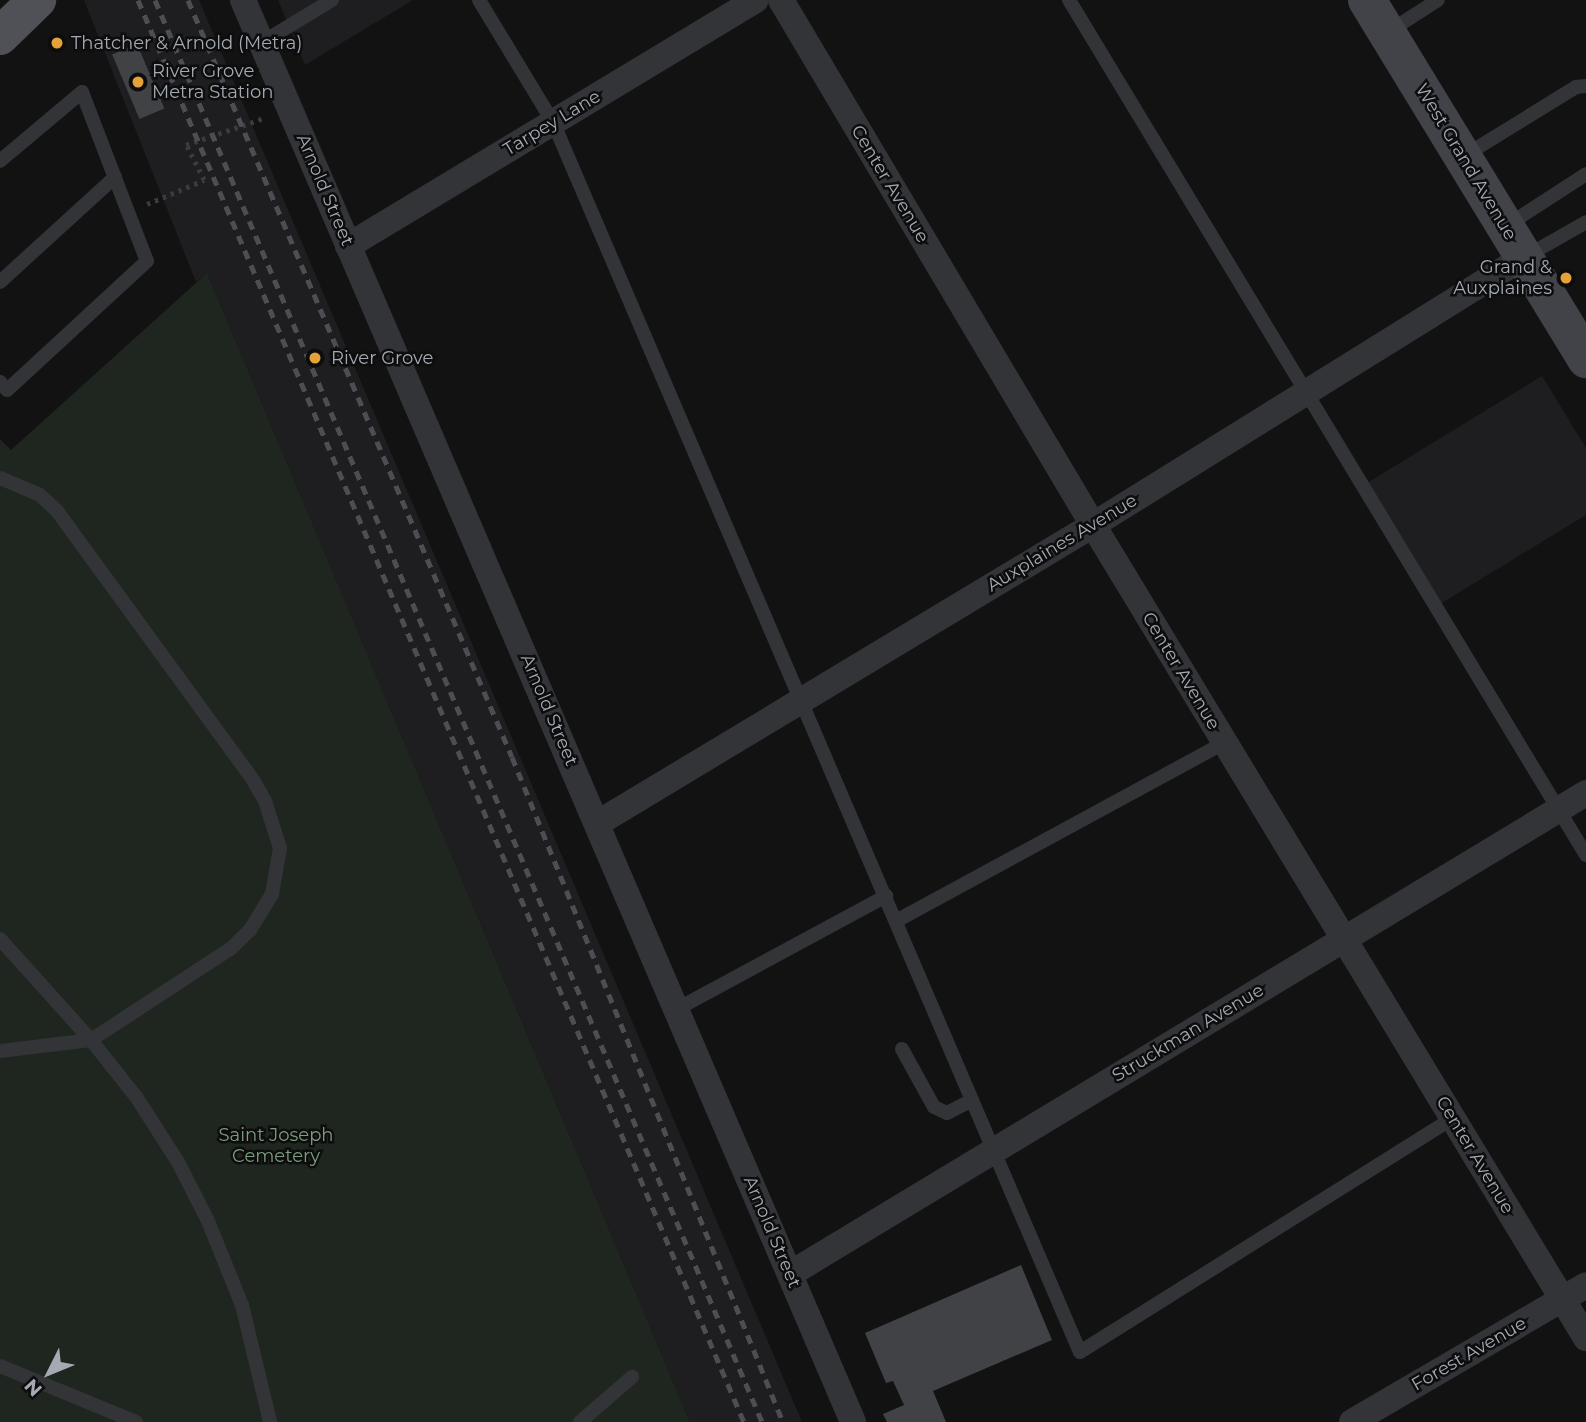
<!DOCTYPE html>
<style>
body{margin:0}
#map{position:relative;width:1586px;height:1422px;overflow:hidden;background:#121213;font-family:Montserrat,sans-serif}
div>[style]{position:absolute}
.built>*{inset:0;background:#1e1e20}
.green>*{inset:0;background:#1f261f}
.building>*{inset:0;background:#414246;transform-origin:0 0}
.path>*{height:4.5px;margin-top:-2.25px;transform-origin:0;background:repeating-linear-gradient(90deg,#393b3f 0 3.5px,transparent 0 8.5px)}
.lane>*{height:14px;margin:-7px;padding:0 7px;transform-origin:7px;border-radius:7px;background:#333438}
.street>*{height:26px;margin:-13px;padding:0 13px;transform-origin:13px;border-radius:13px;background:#333438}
.secondary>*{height:38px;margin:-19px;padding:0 19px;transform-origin:19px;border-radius:19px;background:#414348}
.primary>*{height:38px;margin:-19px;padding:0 19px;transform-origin:19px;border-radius:19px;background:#4f5157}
.rail>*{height:5px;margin-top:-2.5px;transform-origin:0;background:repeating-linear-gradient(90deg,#4c4e53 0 9px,transparent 0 16px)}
.dots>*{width:19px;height:19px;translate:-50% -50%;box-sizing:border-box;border:4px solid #0d0d0e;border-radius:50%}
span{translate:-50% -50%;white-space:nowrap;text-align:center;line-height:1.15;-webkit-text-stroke:5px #0d0d0e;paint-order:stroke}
.poi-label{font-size:18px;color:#a4aab3}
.left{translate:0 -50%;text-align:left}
.right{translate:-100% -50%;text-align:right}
.street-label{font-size:18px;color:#a4aab3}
.park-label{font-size:18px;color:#7c9d7d}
.north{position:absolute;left:14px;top:1338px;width:70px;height:70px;-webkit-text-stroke:5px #0d0d0e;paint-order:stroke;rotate:227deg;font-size:19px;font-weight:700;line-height:28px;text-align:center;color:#a4aab3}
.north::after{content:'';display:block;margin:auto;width:24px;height:32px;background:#a4aab3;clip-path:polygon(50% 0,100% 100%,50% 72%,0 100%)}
</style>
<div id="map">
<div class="built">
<i style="clip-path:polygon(84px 0,199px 0,802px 1422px,690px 1422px,207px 273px,196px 282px)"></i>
<i style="clip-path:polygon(278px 0,413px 0,305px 65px)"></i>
<i style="clip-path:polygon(1542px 376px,1586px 448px,1586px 515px,1432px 609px,1359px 488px)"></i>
</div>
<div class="green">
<i style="clip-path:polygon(207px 273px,690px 1422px,0 1422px,0 439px,11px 450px)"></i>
</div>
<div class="building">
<i style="left:137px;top:44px;width:70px;height:27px;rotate:67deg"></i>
<i style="clip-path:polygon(1021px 1265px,1052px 1340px,933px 1391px,946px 1422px,887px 1422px,883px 1414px,904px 1405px,893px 1381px,886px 1383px,865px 1333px)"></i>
</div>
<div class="path">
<i style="left:147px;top:204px;width:62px;rotate:-22.8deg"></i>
<i style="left:204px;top:180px;width:39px;rotate:-117deg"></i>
<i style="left:186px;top:145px;width:83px;rotate:-19.1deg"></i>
</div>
<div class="lane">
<i style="left:479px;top:0;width:143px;rotate:58.8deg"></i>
<i style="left:553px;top:122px;width:1338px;rotate:66.81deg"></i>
<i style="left:1080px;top:1352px;width:439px;rotate:-32.1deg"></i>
<i style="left:1069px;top:0;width:999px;rotate:58.84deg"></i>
<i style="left:1388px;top:32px;width:59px;rotate:-32.6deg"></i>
<i style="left:261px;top:43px;width:83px;rotate:-31.2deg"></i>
<i style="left:1464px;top:156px;width:132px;rotate:-31.6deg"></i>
<i style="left:1576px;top:87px;width:10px;rotate:-6deg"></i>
<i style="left:0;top:161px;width:107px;rotate:-40.1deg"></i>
<i style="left:82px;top:92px;width:181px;rotate:69deg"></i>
<i style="left:147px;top:261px;width:190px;rotate:137.3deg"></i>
<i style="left:7px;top:390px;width:11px;rotate:-131deg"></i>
<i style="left:1506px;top:226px;width:95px;rotate:-33deg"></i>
<i style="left:1525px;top:257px;width:70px;rotate:-29.8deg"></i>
<i style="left:0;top:282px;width:156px;rotate:-42.4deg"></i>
<i style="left:0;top:478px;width:43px;rotate:23deg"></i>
<i style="left:40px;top:495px;width:23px;rotate:43deg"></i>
<i style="left:57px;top:511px;width:333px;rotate:53.9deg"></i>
<i style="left:253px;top:780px;width:24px;rotate:60deg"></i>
<i style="left:265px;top:801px;width:49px;rotate:72.3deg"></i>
<i style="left:280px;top:848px;width:47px;rotate:99.9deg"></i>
<i style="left:272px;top:894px;width:42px;rotate:121.4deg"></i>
<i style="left:250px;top:930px;width:28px;rotate:136deg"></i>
<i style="left:230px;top:949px;width:166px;rotate:146.8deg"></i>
<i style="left:91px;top:1040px;width:92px;rotate:173.1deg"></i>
<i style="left:896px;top:921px;width:373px;rotate:-28.5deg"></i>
<i style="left:0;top:939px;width:136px;rotate:48deg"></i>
<i style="left:91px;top:1040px;width:74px;rotate:51.6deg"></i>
<i style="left:137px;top:1098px;width:76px;rotate:57.4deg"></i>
<i style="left:178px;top:1162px;width:66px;rotate:63deg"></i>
<i style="left:208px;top:1221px;width:91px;rotate:68deg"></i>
<i style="left:242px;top:1305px;width:120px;rotate:76.5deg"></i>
<i style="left:677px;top:1009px;width:238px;rotate:-28.4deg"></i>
<i style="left:902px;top:1049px;width:66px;rotate:61.1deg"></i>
<i style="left:934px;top:1107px;width:14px;rotate:25deg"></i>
<i style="left:947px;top:1113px;width:28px;rotate:-27deg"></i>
<i style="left:0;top:1366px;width:147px;rotate:22.4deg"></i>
<i style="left:580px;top:1422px;width:69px;rotate:-40.9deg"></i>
</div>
<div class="street">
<i style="left:243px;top:0;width:1547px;rotate:66.78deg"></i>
<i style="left:781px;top:0;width:611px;rotate:59.28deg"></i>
<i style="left:1093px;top:525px;width:951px;rotate:58.77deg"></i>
<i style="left:348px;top:246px;width:476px;rotate:-31.1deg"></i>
<i style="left:598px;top:823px;width:578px;rotate:-31.05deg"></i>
<i style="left:1093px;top:525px;width:508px;rotate:-31.87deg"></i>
<i style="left:790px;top:1274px;width:930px;rotate:-31.14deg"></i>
<i style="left:1352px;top:1422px;width:271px;rotate:-30.3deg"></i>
</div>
<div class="secondary">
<i style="left:1367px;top:0;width:421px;rotate:58.6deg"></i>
</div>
<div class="primary">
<i style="left:0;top:36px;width:52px;rotate:-44.2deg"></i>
</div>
<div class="rail">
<i style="left:138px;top:0;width:1546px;rotate:66.92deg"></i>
<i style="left:155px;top:0;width:1546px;rotate:66.88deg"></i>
<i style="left:188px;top:0;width:823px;rotate:66.83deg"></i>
<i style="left:512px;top:757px;width:718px;rotate:67.83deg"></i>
</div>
<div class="dots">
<i style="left:57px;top:43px;background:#e5a239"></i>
<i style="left:138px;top:82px;background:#e5a239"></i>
<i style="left:1566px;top:278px;background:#e5a239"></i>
<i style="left:315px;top:358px;background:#e5a239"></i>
</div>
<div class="poi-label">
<span class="left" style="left:71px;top:43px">Thatcher &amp; Arnold (Metra)</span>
<span class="left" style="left:152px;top:82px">River Grove<br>Metra Station</span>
<span class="right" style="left:1552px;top:278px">Grand &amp;<br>Auxplaines</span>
<span class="left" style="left:331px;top:358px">River Grove</span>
</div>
<div class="street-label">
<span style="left:552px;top:123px;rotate:-31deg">Tarpey Lane</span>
<span style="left:1466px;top:162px;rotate:59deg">West Grand Avenue</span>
<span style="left:890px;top:184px;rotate:59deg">Center Avenue</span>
<span style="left:325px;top:190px;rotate:67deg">Arnold Street</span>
<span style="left:1062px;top:543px;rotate:-31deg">Auxplaines Avenue</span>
<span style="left:1181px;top:671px;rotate:59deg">Center Avenue</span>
<span style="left:549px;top:710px;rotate:67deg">Arnold Street</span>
<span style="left:1188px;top:1033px;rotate:-31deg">Struckman Avenue</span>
<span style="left:1475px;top:1155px;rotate:59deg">Center Avenue</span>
<span style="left:772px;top:1232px;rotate:67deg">Arnold Street</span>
<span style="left:1469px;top:1354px;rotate:-30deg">Forest Avenue</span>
</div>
<div class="park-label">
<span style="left:276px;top:1146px">Saint Joseph<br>Cemetery</span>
</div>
<div class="north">N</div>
</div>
